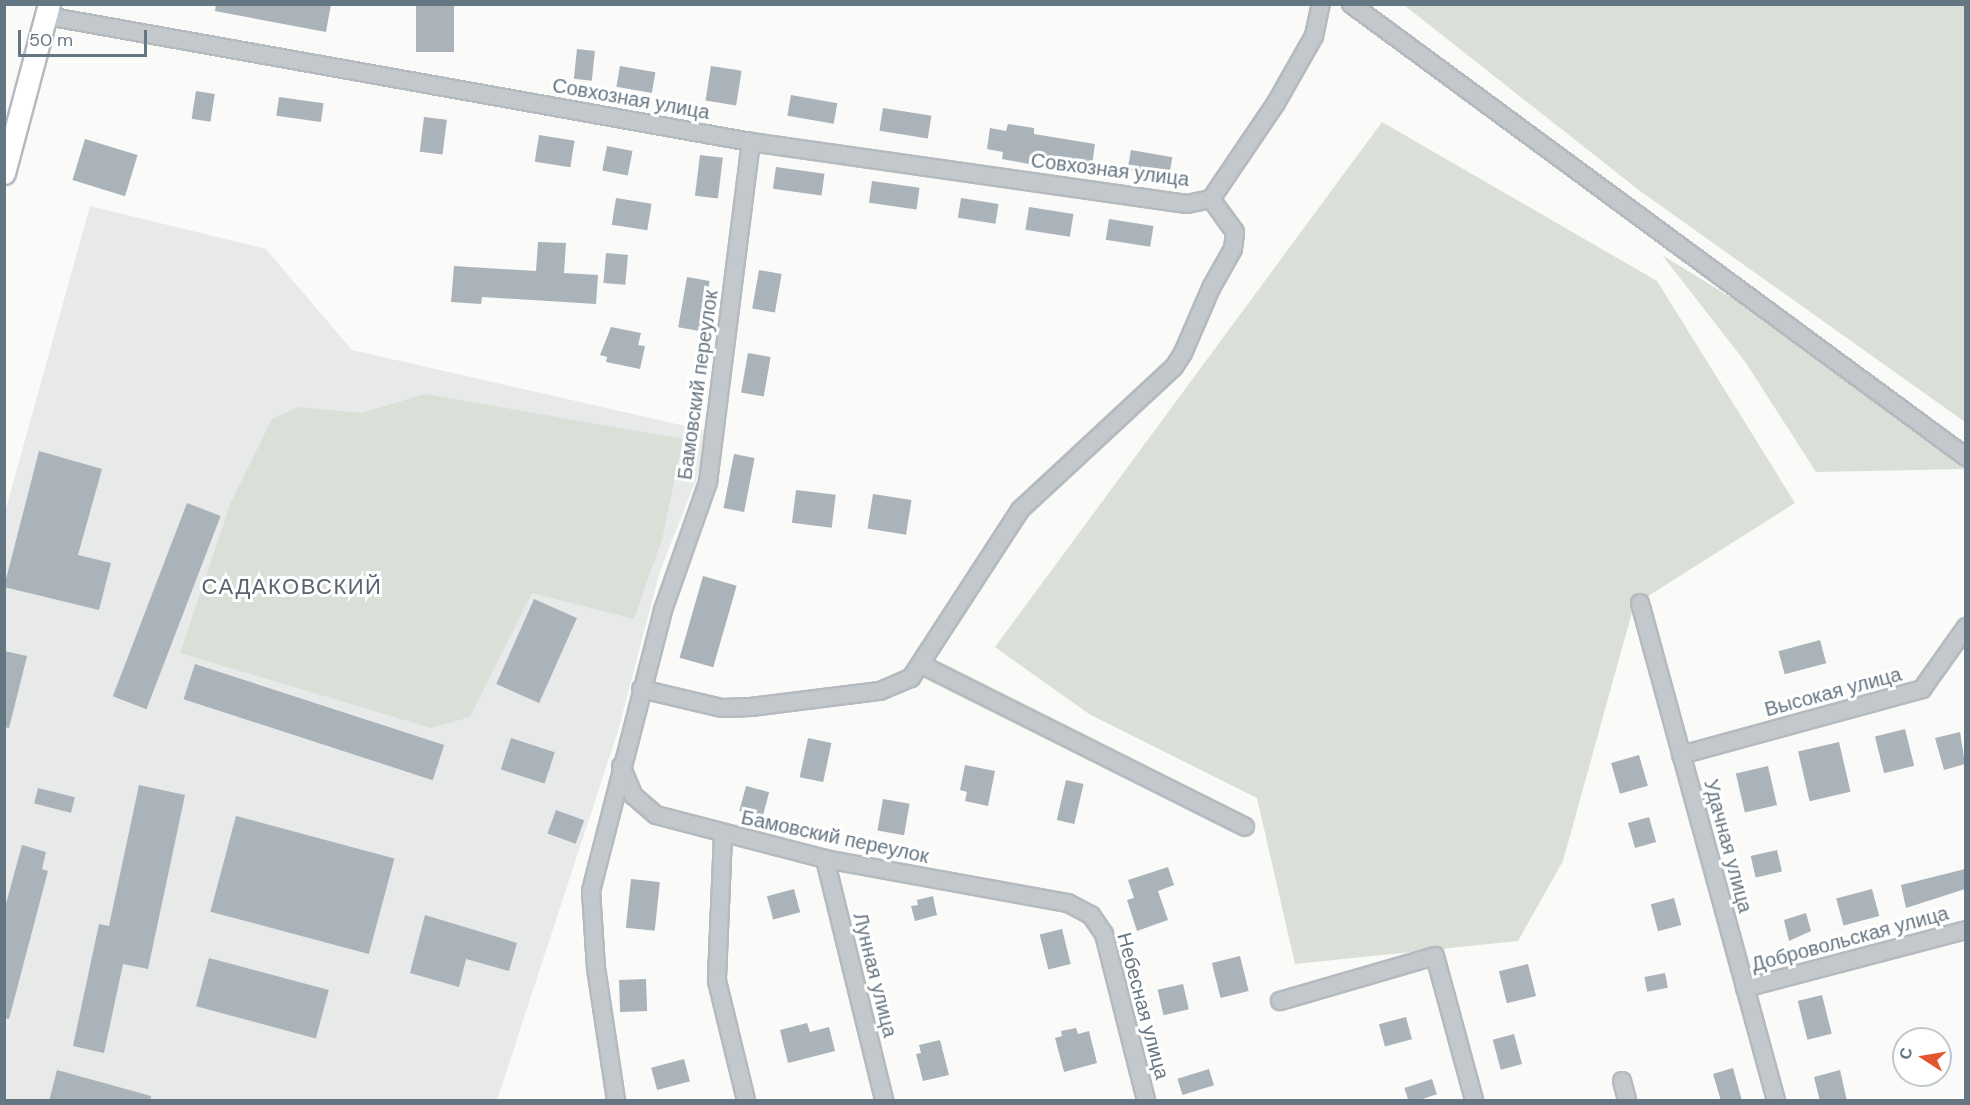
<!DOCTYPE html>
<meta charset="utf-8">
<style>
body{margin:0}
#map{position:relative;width:1970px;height:1105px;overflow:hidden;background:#fafaf8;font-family:"DM Sans",sans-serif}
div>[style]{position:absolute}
.built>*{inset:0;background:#e8e9e9}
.green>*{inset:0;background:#dadfd7}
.building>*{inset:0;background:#aab3b9;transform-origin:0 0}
.roads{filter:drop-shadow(2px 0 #b5babe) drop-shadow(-2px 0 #b5babe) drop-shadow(0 2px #b5babe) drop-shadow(0 -2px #b5babe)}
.minor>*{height:16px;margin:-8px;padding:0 8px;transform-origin:8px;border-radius:8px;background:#c3c8cc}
.major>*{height:21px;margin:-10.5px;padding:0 10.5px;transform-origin:10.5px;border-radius:10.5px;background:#fff}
span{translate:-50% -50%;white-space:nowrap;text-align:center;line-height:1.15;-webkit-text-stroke:6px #fff;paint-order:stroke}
.street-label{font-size:20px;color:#657683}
.quarter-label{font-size:22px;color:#57646e;letter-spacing:1.5px}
.frame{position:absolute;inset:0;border:6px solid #657683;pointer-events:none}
.north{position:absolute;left:1892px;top:1027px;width:60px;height:60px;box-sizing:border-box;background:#fff;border:2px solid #c1c8cd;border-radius:50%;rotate:282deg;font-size:16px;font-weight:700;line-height:24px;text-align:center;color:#657683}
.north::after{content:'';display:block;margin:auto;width:21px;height:27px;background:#e4572e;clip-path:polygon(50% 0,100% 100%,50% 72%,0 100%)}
.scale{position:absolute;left:18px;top:30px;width:129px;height:27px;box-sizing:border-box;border:3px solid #657683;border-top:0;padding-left:8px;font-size:18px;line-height:21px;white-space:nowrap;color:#657683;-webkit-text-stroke:4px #fff;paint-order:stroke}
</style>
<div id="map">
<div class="built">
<i style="clip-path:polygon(90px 206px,266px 249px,352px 350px,707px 431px,697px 478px,660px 571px,618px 731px,497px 1100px,5px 1100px,5px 512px)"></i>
</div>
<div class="green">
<i style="clip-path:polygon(1404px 5px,1965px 5px,1965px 422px,1640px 191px)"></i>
<i style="clip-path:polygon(1382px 122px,1657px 281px,1795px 503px,1634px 605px,1563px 861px,1518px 941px,1295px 964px,1257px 798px,1089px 714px,995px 647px)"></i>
<i style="clip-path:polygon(1662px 255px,1965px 442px,1965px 469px,1816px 472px,1746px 363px)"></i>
<i style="clip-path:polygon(425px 394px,683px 439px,662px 539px,634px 619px,532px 593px,470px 717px,431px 728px,180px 653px,231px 502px,272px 419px,299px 407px,362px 413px)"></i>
</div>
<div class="building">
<i style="clip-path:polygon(216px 4px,331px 4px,326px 32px,215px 11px)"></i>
<i style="left:416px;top:4px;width:38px;height:48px"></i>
<i style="left:577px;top:49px;width:18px;height:30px;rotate:6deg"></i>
<i style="left:620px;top:66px;width:36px;height:21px;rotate:10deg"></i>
<i style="left:711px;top:66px;width:31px;height:35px;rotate:9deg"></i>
<i style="left:196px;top:91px;width:19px;height:28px;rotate:9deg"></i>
<i style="left:791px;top:95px;width:47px;height:21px;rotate:10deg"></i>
<i style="left:279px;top:97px;width:45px;height:19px;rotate:8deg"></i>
<i style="left:883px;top:108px;width:49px;height:23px;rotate:9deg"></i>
<i style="left:424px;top:117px;width:23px;height:35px;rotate:7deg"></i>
<i style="clip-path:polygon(1008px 124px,1034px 128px,1034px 134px,1095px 144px,1092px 165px,1030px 155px,1029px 164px,1002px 159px,1003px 152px,987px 149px,990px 128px,1006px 131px)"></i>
<i style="left:539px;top:135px;width:36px;height:27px;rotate:9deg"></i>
<i style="left:85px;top:139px;width:55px;height:43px;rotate:17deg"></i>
<i style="left:607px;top:146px;width:26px;height:25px;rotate:11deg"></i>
<i style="left:1131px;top:150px;width:42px;height:20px;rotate:10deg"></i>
<i style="left:700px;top:155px;width:23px;height:41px;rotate:7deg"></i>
<i style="left:776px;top:167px;width:49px;height:22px;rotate:8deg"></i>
<i style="left:872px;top:181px;width:48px;height:22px;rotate:8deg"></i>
<i style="left:616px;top:198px;width:36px;height:27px;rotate:9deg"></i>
<i style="left:961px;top:198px;width:38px;height:20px;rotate:9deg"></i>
<i style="left:1029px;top:207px;width:45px;height:23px;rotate:9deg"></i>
<i style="left:1109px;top:219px;width:45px;height:21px;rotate:9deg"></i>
<i style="clip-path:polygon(538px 242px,566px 243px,564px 273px,598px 275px,596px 304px,482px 297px,481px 304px,451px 302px,454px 266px,536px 271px)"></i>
<i style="left:606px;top:253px;width:22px;height:30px;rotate:5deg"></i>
<i style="left:759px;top:270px;width:23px;height:39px;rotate:10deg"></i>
<i style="left:687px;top:277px;width:23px;height:51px;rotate:10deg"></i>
<i style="clip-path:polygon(611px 327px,641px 333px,638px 345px,645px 346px,640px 369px,606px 362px,607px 357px,600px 355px)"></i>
<i style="left:748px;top:353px;width:23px;height:40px;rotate:10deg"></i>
<i style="clip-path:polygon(39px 451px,102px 469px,78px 555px,111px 563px,99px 610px,4px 587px)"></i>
<i style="left:734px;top:454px;width:21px;height:55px;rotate:11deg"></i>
<i style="left:796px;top:490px;width:40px;height:33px;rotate:7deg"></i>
<i style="left:873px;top:494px;width:39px;height:35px;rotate:9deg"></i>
<i style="left:187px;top:503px;width:36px;height:207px;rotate:21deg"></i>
<i style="left:703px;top:576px;width:35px;height:85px;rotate:16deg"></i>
<i style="left:534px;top:599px;width:47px;height:93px;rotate:24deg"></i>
<i style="left:1820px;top:640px;width:24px;height:43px;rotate:75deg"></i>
<i style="clip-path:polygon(4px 651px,27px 656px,9px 728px,4px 727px)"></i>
<i style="left:195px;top:664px;width:262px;height:37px;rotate:18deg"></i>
<i style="left:1905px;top:729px;width:38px;height:31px;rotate:76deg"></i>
<i style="clip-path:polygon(1960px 732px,1965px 764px,1944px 770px,1935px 738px)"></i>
<i style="left:511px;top:738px;width:46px;height:33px;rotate:18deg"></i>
<i style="left:808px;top:738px;width:24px;height:40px;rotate:12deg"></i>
<i style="left:1839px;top:742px;width:51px;height:42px;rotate:77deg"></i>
<i style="left:1639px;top:755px;width:32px;height:29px;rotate:74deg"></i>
<i style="clip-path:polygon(965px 765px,995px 771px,988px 806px,965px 801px,967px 792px,960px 790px)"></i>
<i style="left:1768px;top:766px;width:40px;height:33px;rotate:77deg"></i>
<i style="left:1066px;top:780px;width:18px;height:41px;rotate:13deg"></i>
<i style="clip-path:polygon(139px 785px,185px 795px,148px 969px,123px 964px,104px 1053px,73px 1046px,99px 924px,109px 926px)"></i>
<i style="left:746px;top:786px;width:24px;height:26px;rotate:15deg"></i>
<i style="left:38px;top:788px;width:38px;height:16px;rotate:14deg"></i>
<i style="left:883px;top:799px;width:27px;height:32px;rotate:10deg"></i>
<i style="left:556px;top:810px;width:30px;height:25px;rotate:20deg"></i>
<i style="left:236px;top:816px;width:164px;height:99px;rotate:15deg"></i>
<i style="left:1649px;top:817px;width:26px;height:22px;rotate:74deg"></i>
<i style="clip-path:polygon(22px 845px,46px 852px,42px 869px,48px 871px,9px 1019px,4px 1018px,4px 911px)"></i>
<i style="left:1777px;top:850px;width:22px;height:27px;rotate:77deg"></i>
<i style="clip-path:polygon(1168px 867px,1174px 885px,1158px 891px,1168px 920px,1137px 931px,1127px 900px,1134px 898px,1128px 880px)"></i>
<i style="clip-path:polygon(1965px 869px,1965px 889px,1906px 908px,1901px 885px)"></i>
<i style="left:631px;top:879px;width:29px;height:49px;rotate:6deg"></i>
<i style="left:794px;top:889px;width:24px;height:28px;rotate:75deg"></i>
<i style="left:1872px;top:889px;width:28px;height:37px;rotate:75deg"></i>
<i style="clip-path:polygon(933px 896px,937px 915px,915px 921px,911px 906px,918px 905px,917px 900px)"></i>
<i style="left:1674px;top:898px;width:28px;height:24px;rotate:75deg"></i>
<i style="clip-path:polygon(1806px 913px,1811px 931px,1789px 941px,1784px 920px)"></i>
<i style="clip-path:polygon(425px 915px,517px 943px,509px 971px,466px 959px,459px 987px,410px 973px)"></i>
<i style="left:1062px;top:929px;width:36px;height:23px;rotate:76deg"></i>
<i style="left:1240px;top:956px;width:36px;height:29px;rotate:76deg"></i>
<i style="left:209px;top:958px;width:124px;height:50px;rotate:15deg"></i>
<i style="left:1528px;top:964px;width:33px;height:30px;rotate:76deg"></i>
<i style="left:1665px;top:973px;width:15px;height:21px;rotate:79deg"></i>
<i style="left:646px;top:979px;width:32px;height:27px;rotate:88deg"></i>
<i style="left:1183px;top:984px;width:26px;height:26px;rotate:77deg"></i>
<i style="left:1822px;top:995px;width:40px;height:25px;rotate:76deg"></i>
<i style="left:1406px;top:1017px;width:23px;height:28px;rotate:75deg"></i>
<i style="clip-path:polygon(807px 1023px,810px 1032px,829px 1027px,835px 1051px,788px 1063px,780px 1030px)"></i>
<i style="clip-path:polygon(1076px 1028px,1078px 1034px,1089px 1031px,1097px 1063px,1064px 1072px,1055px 1038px,1062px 1036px,1061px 1031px)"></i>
<i style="left:1514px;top:1034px;width:31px;height:22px;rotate:75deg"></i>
<i style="clip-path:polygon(940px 1040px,949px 1075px,923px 1081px,916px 1054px,921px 1053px,919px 1045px)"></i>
<i style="left:684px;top:1059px;width:23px;height:34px;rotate:75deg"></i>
<i style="clip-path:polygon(1733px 1068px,1742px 1101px,1721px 1101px,1713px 1074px)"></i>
<i style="left:1209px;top:1069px;width:17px;height:33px;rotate:73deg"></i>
<i style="clip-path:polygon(57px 1070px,151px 1096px,150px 1101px,49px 1101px)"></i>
<i style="clip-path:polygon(1840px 1070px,1847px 1101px,1820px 1101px,1814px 1077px)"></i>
<i style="left:1432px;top:1079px;width:16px;height:29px;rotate:72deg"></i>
</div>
<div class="roads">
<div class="minor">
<i style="left:1351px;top:4px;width:764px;rotate:36.37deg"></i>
<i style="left:47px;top:16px;width:715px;rotate:10.15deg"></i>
<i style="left:751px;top:142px;width:440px;rotate:8.1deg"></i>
<i style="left:1187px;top:204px;width:25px;rotate:-12deg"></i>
<i style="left:1211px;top:199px;width:116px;rotate:-55.9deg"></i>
<i style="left:1276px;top:103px;width:77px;rotate:-60.4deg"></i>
<i style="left:1314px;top:36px;width:33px;rotate:-78deg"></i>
<i style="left:1640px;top:603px;width:515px;rotate:74.7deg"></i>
<i style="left:922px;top:665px;width:361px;rotate:26.6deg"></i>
<i style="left:641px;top:689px;width:83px;rotate:13.2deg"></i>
<i style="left:722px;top:708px;width:29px;rotate:-2deg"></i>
<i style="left:751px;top:707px;width:130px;rotate:-7.1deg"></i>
<i style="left:880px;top:691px;width:34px;rotate:-23deg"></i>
<i style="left:911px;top:678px;width:200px;rotate:-57deg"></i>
<i style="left:1020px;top:510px;width:210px;rotate:-42.9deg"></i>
<i style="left:1174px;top:367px;width:17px;rotate:-57deg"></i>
<i style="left:1183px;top:353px;width:71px;rotate:-66.7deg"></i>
<i style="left:1211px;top:288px;width:45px;rotate:-60.6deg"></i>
<i style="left:1233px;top:249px;width:17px;rotate:-83deg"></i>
<i style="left:1235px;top:232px;width:41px;rotate:-126deg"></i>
<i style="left:1681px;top:755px;width:250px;rotate:-15.3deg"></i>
<i style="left:1922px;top:689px;width:76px;rotate:-54.6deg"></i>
<i style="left:621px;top:766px;width:33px;rotate:67deg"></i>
<i style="left:634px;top:796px;width:29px;rotate:41deg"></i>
<i style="left:656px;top:815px;width:175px;rotate:14.6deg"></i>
<i style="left:825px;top:859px;width:247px;rotate:10.3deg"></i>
<i style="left:1068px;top:903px;width:26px;rotate:28deg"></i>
<i style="left:1091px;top:915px;width:23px;rotate:56deg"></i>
<i style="left:1104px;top:934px;width:171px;rotate:75.8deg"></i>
<i style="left:723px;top:835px;width:146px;rotate:92.4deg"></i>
<i style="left:717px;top:981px;width:122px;rotate:76.3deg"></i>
<i style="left:825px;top:859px;width:248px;rotate:76.2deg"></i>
<i style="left:1745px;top:988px;width:228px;rotate:-14.7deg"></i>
<i style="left:1280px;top:1001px;width:161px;rotate:-16.2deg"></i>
<i style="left:1435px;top:956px;width:149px;rotate:74.8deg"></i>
<i style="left:1622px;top:1081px;width:20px;rotate:75deg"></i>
<i style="left:616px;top:1100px;width:134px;rotate:-98.6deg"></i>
<i style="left:596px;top:968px;width:77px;rotate:-93.7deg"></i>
<i style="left:591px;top:891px;width:290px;rotate:-75.6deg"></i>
<i style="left:663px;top:610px;width:136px;rotate:-70.6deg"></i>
<i style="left:708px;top:482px;width:343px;rotate:-82.8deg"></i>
</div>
<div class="major">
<i style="left:4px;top:173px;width:175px;rotate:-75.1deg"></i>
</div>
</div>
<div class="street-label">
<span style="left:631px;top:99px;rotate:10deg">Совхозная улица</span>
<span style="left:1110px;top:170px;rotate:7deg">Совхозная улица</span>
<span style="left:698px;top:385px;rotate:-82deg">Бамовский переулок</span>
<span style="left:1833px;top:692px;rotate:-15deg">Высокая улица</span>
<span style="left:835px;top:837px;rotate:12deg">Бамовский переулок</span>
<span style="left:1728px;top:846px;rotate:75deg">Удачная улица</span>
<span style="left:1850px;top:939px;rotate:-15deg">Добровольская улица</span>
<span style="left:875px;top:975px;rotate:76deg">Лунная улица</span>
<span style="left:1143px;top:1006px;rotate:75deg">Небесная улица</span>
</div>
<div class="quarter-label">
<span style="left:292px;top:587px">САДАКОВСКИЙ</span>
</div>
<div class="frame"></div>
<div class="north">С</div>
<div class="scale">50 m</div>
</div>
